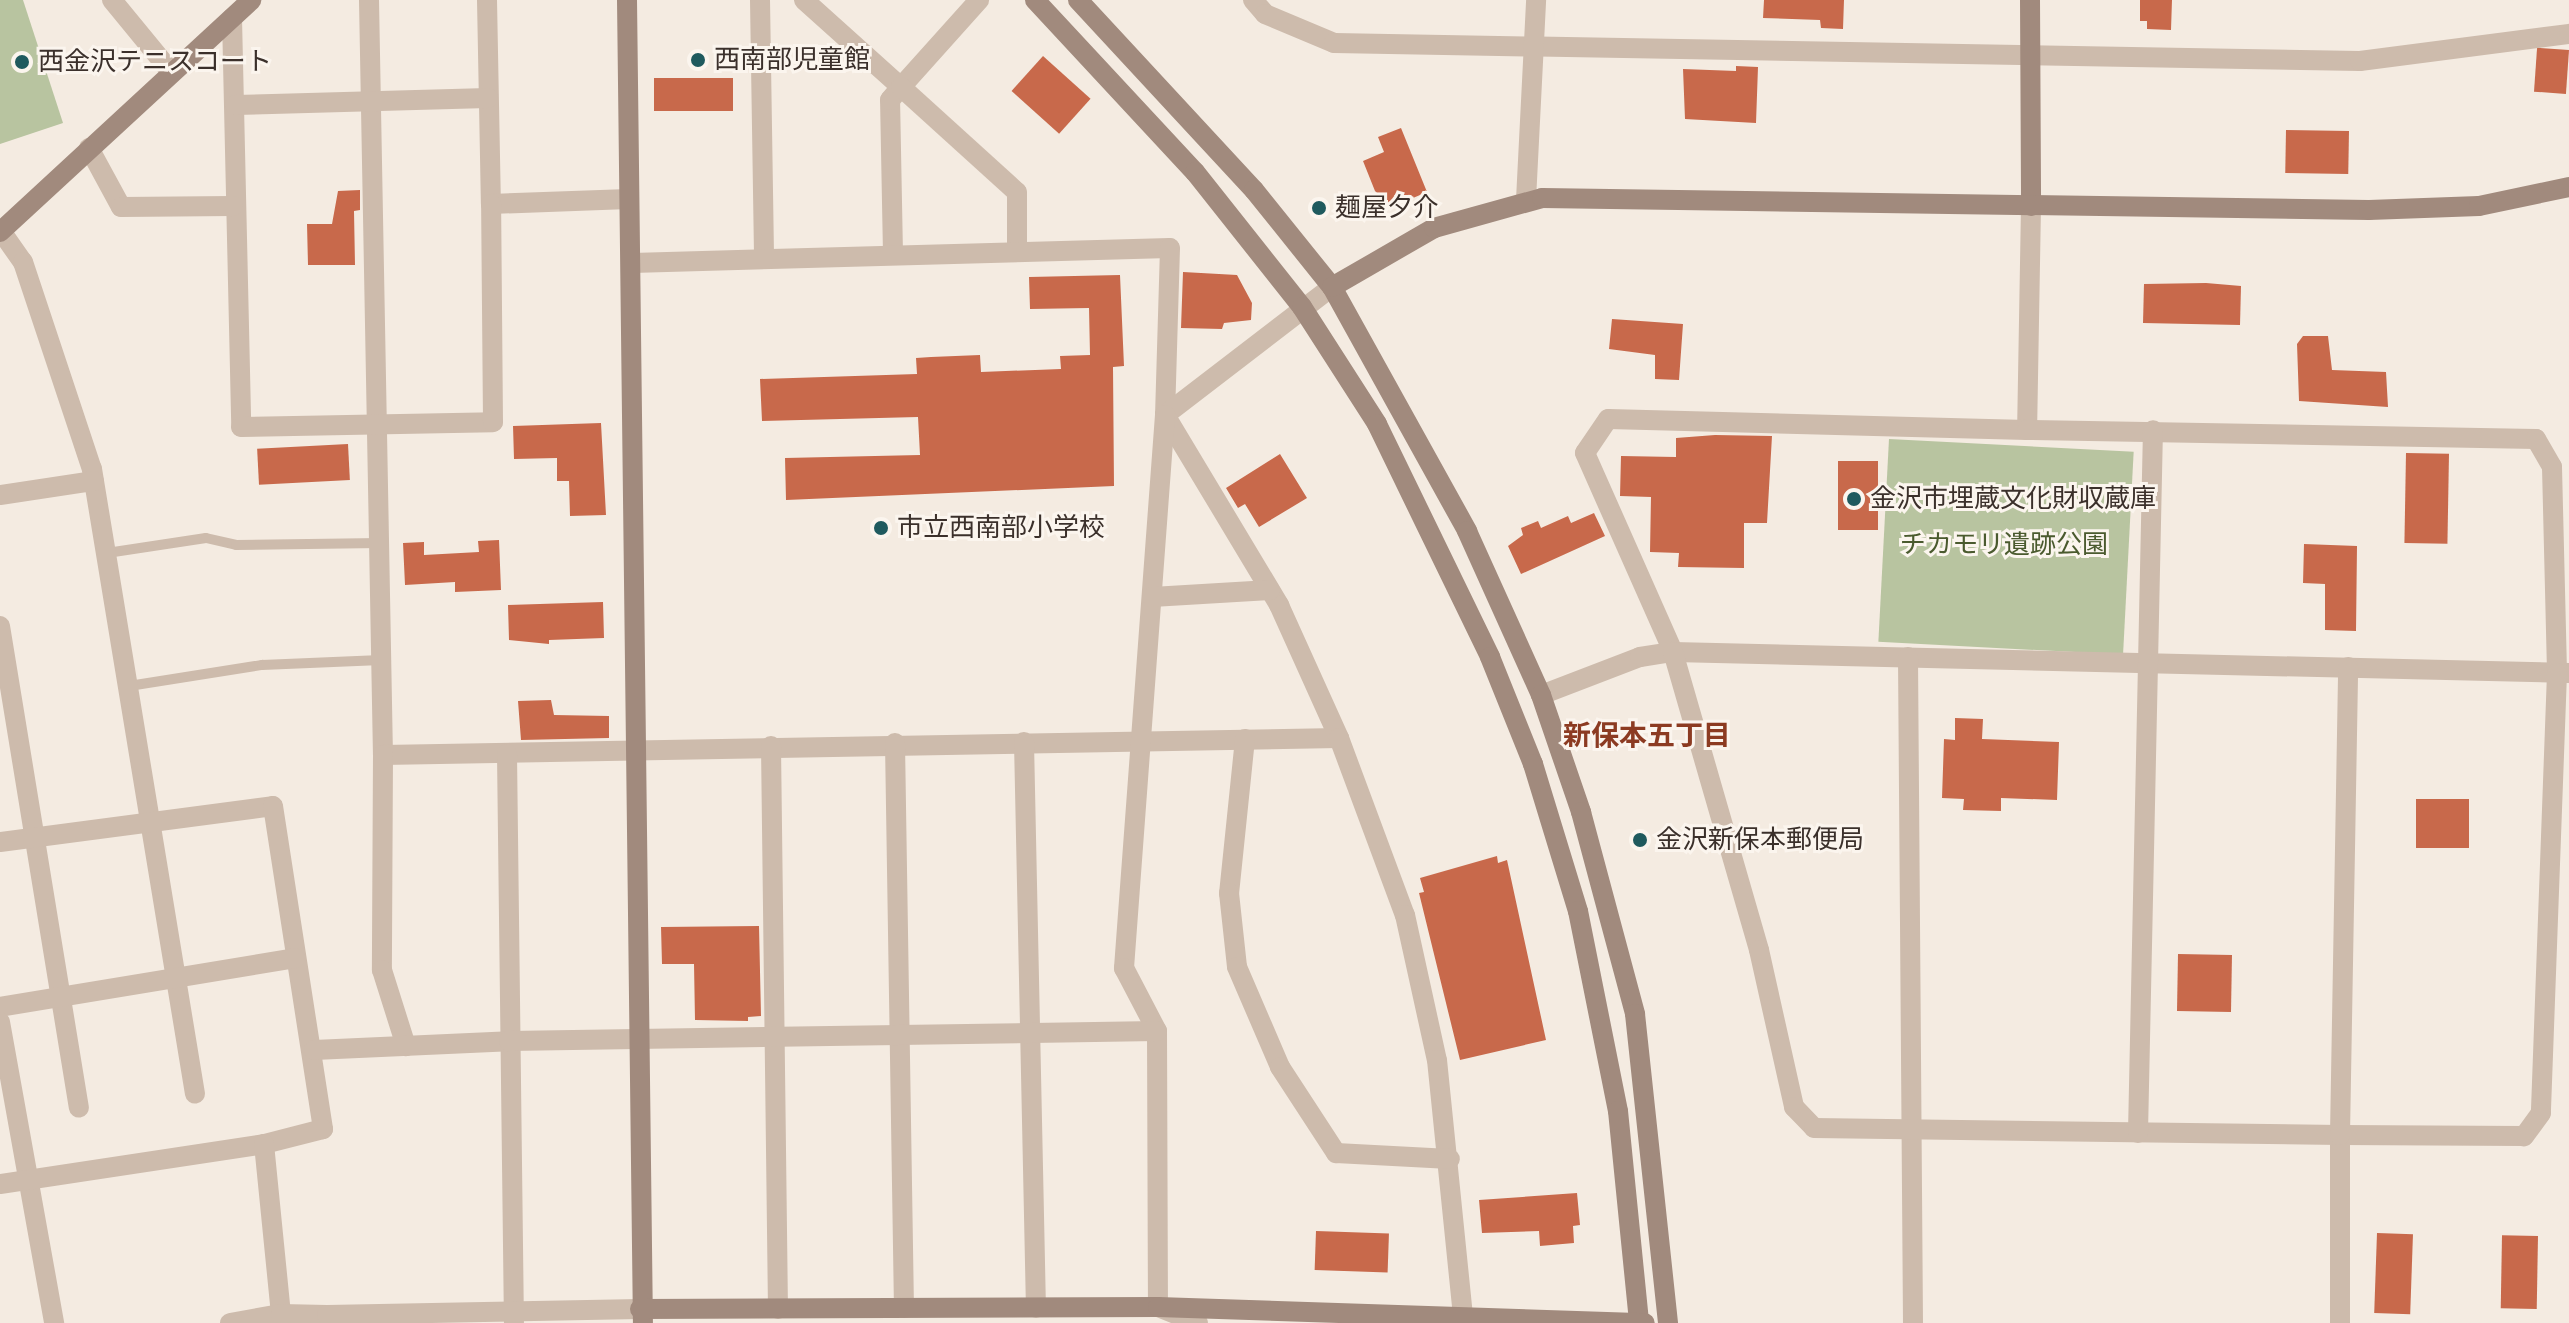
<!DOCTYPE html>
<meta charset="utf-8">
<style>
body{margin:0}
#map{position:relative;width:2569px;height:1323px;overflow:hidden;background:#f4ebe1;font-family:"Varela Round","Noto Sans JP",sans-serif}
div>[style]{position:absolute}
.green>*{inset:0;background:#b8c4a0;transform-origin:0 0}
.building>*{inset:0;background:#c8694b;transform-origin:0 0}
.lane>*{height:10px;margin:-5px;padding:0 5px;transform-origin:5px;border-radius:5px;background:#cdbbac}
.street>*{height:20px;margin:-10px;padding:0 10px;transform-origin:10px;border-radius:10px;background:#cdbbac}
.secondary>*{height:20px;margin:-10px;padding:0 10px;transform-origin:10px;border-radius:10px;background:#a18a7d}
.dots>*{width:22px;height:22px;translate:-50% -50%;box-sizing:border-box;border:4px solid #fbf5ee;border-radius:50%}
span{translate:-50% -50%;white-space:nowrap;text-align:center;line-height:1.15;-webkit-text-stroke:6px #fbf5ee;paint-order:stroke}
.poi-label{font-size:26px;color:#3b302b}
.left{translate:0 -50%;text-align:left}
.park-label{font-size:26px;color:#4a5a2e}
.neighbourhood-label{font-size:28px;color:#8c3b22;font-weight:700}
</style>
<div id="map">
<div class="green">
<i style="clip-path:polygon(0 0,23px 0,63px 123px,0 144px)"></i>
<i style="left:1889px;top:439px;width:245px;height:203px;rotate:3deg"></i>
</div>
<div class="building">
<i style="clip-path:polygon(1764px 0,1844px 0,1843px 29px,1821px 28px,1820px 20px,1763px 18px)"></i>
<i style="clip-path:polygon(2140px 0,2172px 0,2171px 30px,2147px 29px,2147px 21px,2140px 21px)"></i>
<i style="left:2569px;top:50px;width:44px;height:32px;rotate:94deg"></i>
<i style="left:1043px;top:56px;width:64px;height:47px;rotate:42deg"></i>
<i style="clip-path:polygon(1736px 66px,1758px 67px,1756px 123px,1685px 119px,1683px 69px,1736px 71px)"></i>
<i style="left:654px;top:78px;width:79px;height:33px"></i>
<i style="clip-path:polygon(1401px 128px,1427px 192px,1392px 207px,1375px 191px,1363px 161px,1384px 152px,1378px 137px)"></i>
<i style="left:2286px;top:130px;width:63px;height:43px;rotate:1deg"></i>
<i style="clip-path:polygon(360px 190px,360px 210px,354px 211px,355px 265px,308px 265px,307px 224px,332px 224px,338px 191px)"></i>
<i style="clip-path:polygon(1183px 272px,1237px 275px,1252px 303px,1251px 320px,1224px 323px,1222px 329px,1181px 328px)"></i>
<i style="clip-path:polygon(1120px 275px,1124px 366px,1113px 367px,1114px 486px,786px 500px,785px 458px,920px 455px,918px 417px,762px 421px,760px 379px,917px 374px,916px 358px,931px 357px,980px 355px,981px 372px,1061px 369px,1060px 356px,1090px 355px,1089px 308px,1030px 309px,1029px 277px)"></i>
<i style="clip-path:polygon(2206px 283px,2241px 286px,2240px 325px,2143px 323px,2144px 284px)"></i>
<i style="clip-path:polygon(1612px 319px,1683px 324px,1679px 380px,1655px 379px,1655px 355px,1609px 349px)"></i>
<i style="clip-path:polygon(2303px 336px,2328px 336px,2332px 370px,2386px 372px,2388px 407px,2299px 401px,2297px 344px)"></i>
<i style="clip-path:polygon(601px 423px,606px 515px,570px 516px,569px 481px,557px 481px,557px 458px,514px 459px,513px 426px)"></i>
<i style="clip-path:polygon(1715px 435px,1772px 436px,1767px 523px,1744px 523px,1744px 568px,1678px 567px,1679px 553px,1650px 552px,1651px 497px,1620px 496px,1621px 456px,1676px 457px,1676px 438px)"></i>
<i style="left:348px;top:444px;width:36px;height:91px;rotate:87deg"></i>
<i style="left:2406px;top:453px;width:43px;height:90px;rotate:1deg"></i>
<i style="clip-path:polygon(1280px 454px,1307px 498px,1259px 527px,1245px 504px,1238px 508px,1226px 488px)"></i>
<i style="left:1838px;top:461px;width:40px;height:69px"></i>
<i style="clip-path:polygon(1594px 513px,1605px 536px,1521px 574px,1508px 546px,1523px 535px,1521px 528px,1538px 521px,1541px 528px,1568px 516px,1571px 523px)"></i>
<i style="clip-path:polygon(499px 540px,501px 590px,455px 592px,455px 582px,405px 585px,403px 543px,424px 542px,424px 555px,479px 552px,478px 541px)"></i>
<i style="clip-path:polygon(2304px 544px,2357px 546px,2356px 631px,2325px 630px,2325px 584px,2303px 583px)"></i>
<i style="clip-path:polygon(603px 602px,604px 638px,549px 640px,549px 644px,509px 640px,508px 605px)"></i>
<i style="clip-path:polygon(551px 700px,554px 715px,609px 716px,609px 738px,521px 740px,518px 701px)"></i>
<i style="clip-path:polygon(1955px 718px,1983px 719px,1982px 739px,2059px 742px,2057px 800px,2001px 798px,2001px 811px,1963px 810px,1964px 799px,1942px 798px,1944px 739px,1955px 740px)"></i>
<i style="left:2416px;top:799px;width:53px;height:49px"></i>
<i style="clip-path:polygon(1497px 856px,1498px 863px,1507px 860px,1546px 1040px,1460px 1060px,1419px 893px,1424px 892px,1420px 878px)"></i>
<i style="clip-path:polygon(759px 926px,761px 1016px,748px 1017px,748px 1021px,695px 1020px,694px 964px,662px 964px,661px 927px)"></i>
<i style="left:2178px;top:954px;width:54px;height:57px;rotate:1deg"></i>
<i style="clip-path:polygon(1577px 1193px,1580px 1225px,1573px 1226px,1574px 1243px,1540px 1246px,1539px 1231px,1482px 1233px,1479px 1200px)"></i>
<i style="left:1316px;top:1231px;width:73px;height:39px;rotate:2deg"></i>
<i style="left:2377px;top:1233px;width:36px;height:80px;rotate:2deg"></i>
<i style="left:2538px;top:1236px;width:73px;height:36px;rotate:91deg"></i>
</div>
<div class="lane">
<i style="left:107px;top:553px;width:100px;rotate:-8.6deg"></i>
<i style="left:206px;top:538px;width:31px;rotate:13deg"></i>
<i style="left:236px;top:545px;width:144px;rotate:-0.8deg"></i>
<i style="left:129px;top:686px;width:135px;rotate:-9deg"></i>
<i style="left:262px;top:665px;width:119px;rotate:-2.4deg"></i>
</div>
<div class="street">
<i style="left:112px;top:0;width:94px;rotate:50.6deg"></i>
<i style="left:369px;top:0;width:755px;rotate:88.94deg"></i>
<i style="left:383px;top:755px;width:956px;rotate:-1.02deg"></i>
<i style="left:487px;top:0;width:204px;rotate:88.9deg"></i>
<i style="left:491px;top:204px;width:138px;rotate:-2.1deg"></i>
<i style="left:760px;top:0;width:258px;rotate:89.1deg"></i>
<i style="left:804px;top:0;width:130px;rotate:41.9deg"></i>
<i style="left:901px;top:87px;width:117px;rotate:-48.1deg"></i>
<i style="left:1253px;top:0;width:18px;rotate:49deg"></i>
<i style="left:1265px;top:14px;width:75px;rotate:22.8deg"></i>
<i style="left:1334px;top:43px;width:1026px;rotate:1.01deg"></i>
<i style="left:2360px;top:61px;width:211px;rotate:-7.4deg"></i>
<i style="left:232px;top:18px;width:409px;rotate:88.7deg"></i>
<i style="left:241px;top:427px;width:252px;rotate:-1.1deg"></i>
<i style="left:493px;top:422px;width:218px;rotate:-90.5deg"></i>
<i style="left:235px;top:105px;width:253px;rotate:-1.6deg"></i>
<i style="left:89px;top:148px;width:67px;rotate:61.5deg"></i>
<i style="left:121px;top:207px;width:112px;rotate:-0.5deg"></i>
<i style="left:1526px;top:200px;width:200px;rotate:-87.1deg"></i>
<i style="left:2031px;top:206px;width:224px;rotate:91deg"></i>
<i style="left:2027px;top:430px;width:419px;rotate:-178.5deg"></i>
<i style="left:1608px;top:419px;width:41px;rotate:124.1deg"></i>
<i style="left:1585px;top:453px;width:218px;rotate:66.1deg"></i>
<i style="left:1673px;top:652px;width:896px;rotate:1.34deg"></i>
<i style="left:1px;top:231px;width:38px;rotate:55deg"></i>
<i style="left:23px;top:262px;width:218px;rotate:71.6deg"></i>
<i style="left:92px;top:469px;width:633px;rotate:80.64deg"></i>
<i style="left:893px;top:254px;width:154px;rotate:-91.1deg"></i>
<i style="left:890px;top:100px;width:17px;rotate:-50deg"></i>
<i style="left:901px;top:87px;width:156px;rotate:42.2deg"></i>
<i style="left:1017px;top:192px;width:60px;rotate:90deg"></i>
<i style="left:632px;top:263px;width:538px;rotate:-1.6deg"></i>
<i style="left:1170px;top:248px;width:167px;rotate:91.7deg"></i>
<i style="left:1165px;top:415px;width:210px;rotate:-37.5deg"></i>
<i style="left:1165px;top:415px;width:222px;rotate:59deg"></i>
<i style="left:1279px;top:605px;width:146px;rotate:65.7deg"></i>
<i style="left:1339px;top:738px;width:189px;rotate:69.6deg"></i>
<i style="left:1405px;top:915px;width:148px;rotate:77.6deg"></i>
<i style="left:1437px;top:1060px;width:255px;rotate:84.2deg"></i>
<i style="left:1165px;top:415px;width:555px;rotate:94.24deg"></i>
<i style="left:1124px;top:968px;width:71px;rotate:62.4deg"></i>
<i style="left:1157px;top:1031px;width:276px;rotate:89.8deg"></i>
<i style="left:1158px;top:1307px;width:43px;rotate:21.8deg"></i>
<i style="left:2027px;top:430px;width:509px;rotate:1.01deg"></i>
<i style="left:2536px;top:439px;width:32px;rotate:60deg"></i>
<i style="left:2552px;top:467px;width:206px;rotate:88.6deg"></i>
<i style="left:2557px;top:673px;width:440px;rotate:92.1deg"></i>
<i style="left:2541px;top:1113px;width:29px;rotate:126deg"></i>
<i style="left:2524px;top:1136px;width:184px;rotate:-179.7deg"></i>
<i style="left:2340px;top:1135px;width:188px;rotate:90deg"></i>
<i style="left:0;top:495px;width:95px;rotate:-8.5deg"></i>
<i style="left:1152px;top:597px;width:118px;rotate:-3.4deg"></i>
<i style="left:0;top:626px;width:488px;rotate:80.7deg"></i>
<i style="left:1908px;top:657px;width:666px;rotate:89.57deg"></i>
<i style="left:1541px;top:695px;width:106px;rotate:-21deg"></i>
<i style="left:1640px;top:657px;width:33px;rotate:-9deg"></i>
<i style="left:1673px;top:652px;width:310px;rotate:73.9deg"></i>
<i style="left:1759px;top:950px;width:161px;rotate:77.4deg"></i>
<i style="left:1794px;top:1107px;width:29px;rotate:46deg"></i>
<i style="left:1814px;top:1128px;width:526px;rotate:0.76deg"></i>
<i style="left:2340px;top:1135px;width:468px;rotate:-89deg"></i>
<i style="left:1245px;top:739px;width:155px;rotate:95.9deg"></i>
<i style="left:1229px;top:893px;width:74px;rotate:83.8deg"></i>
<i style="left:1237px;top:967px;width:109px;rotate:66.7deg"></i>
<i style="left:1280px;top:1067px;width:103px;rotate:56.9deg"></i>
<i style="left:1336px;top:1153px;width:114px;rotate:3deg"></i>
<i style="left:1024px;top:742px;width:566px;rotate:88.79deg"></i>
<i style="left:895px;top:743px;width:565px;rotate:89.09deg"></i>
<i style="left:771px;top:746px;width:563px;rotate:89.29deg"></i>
<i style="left:507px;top:754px;width:569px;rotate:89.3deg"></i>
<i style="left:383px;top:755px;width:215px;rotate:90.3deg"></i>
<i style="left:382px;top:970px;width:80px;rotate:72.5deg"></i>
<i style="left:0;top:842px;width:275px;rotate:-7.5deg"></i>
<i style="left:273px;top:806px;width:327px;rotate:81.2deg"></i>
<i style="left:323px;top:1129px;width:61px;rotate:165.7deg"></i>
<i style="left:0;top:1007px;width:299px;rotate:-9.4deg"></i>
<i style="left:0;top:1022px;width:306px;rotate:79.8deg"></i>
<i style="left:314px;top:1050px;width:195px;rotate:-2.6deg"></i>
<i style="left:509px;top:1041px;width:648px;rotate:-0.88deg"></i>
<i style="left:2138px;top:1133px;width:703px;rotate:-88.78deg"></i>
<i style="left:0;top:1184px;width:267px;rotate:-8.6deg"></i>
<i style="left:264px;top:1144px;width:171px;rotate:84.3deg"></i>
<i style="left:230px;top:1323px;width:52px;rotate:-10deg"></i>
<i style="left:281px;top:1314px;width:46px;rotate:1.2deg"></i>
<i style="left:327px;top:1323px;width:8px;rotate:-90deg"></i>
<i style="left:327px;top:1315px;width:313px;rotate:-1.1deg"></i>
</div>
<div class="secondary">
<i style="left:627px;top:0;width:1323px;rotate:89.31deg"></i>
<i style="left:1035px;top:0;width:235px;rotate:47.1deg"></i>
<i style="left:1195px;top:172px;width:172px;rotate:51.6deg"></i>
<i style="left:1302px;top:307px;width:139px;rotate:57.3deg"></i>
<i style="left:1377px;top:424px;width:259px;rotate:64.1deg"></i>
<i style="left:1490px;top:657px;width:115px;rotate:68.1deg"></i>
<i style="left:1533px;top:764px;width:154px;rotate:73deg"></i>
<i style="left:1578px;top:911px;width:204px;rotate:78.7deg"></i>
<i style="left:1618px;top:1111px;width:213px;rotate:84.3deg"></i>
<i style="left:1078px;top:0;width:259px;rotate:47.2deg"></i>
<i style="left:1254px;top:190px;width:124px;rotate:51.2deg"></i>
<i style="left:1332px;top:287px;width:279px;rotate:61deg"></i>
<i style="left:1467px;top:531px;width:180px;rotate:65.7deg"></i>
<i style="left:1541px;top:695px;width:124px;rotate:71.1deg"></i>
<i style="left:1581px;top:812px;width:209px;rotate:75deg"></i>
<i style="left:1635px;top:1014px;width:311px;rotate:83.9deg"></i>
<i style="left:2030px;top:0;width:206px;rotate:89.7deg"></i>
<i style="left:0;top:232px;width:342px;rotate:-42.7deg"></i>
<i style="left:1332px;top:287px;width:118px;rotate:-30deg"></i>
<i style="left:1434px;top:228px;width:112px;rotate:-15.5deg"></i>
<i style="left:1542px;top:198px;width:827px;rotate:0.83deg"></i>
<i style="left:2369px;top:210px;width:110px;rotate:-2.1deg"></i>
<i style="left:2479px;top:206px;width:92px;rotate:-11.9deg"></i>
<i style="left:640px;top:1309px;width:518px;rotate:-0.22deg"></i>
<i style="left:1158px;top:1307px;width:487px;rotate:1.9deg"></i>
</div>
<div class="dots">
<i style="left:698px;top:60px;background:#1f5a5e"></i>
<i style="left:22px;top:62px;background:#1f5a5e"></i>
<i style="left:1319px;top:208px;background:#1f5a5e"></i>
<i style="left:1854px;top:499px;background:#1f5a5e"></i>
<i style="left:881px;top:528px;background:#1f5a5e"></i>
<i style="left:1640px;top:840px;background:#1f5a5e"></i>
</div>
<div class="poi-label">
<span class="left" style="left:714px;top:60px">西南部児童館</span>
<span class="left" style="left:38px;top:62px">西金沢テニスコート</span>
<span class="left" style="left:1335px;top:208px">麺屋夕介</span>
<span class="left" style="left:1870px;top:499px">金沢市埋蔵文化財収蔵庫</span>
<span class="left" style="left:897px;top:528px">市立西南部小学校</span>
<span class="left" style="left:1656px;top:840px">金沢新保本郵便局</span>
</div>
<div class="park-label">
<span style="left:2004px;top:545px">チカモリ遺跡公園</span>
</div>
<div class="neighbourhood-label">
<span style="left:1647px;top:736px">新保本五丁目</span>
</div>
</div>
